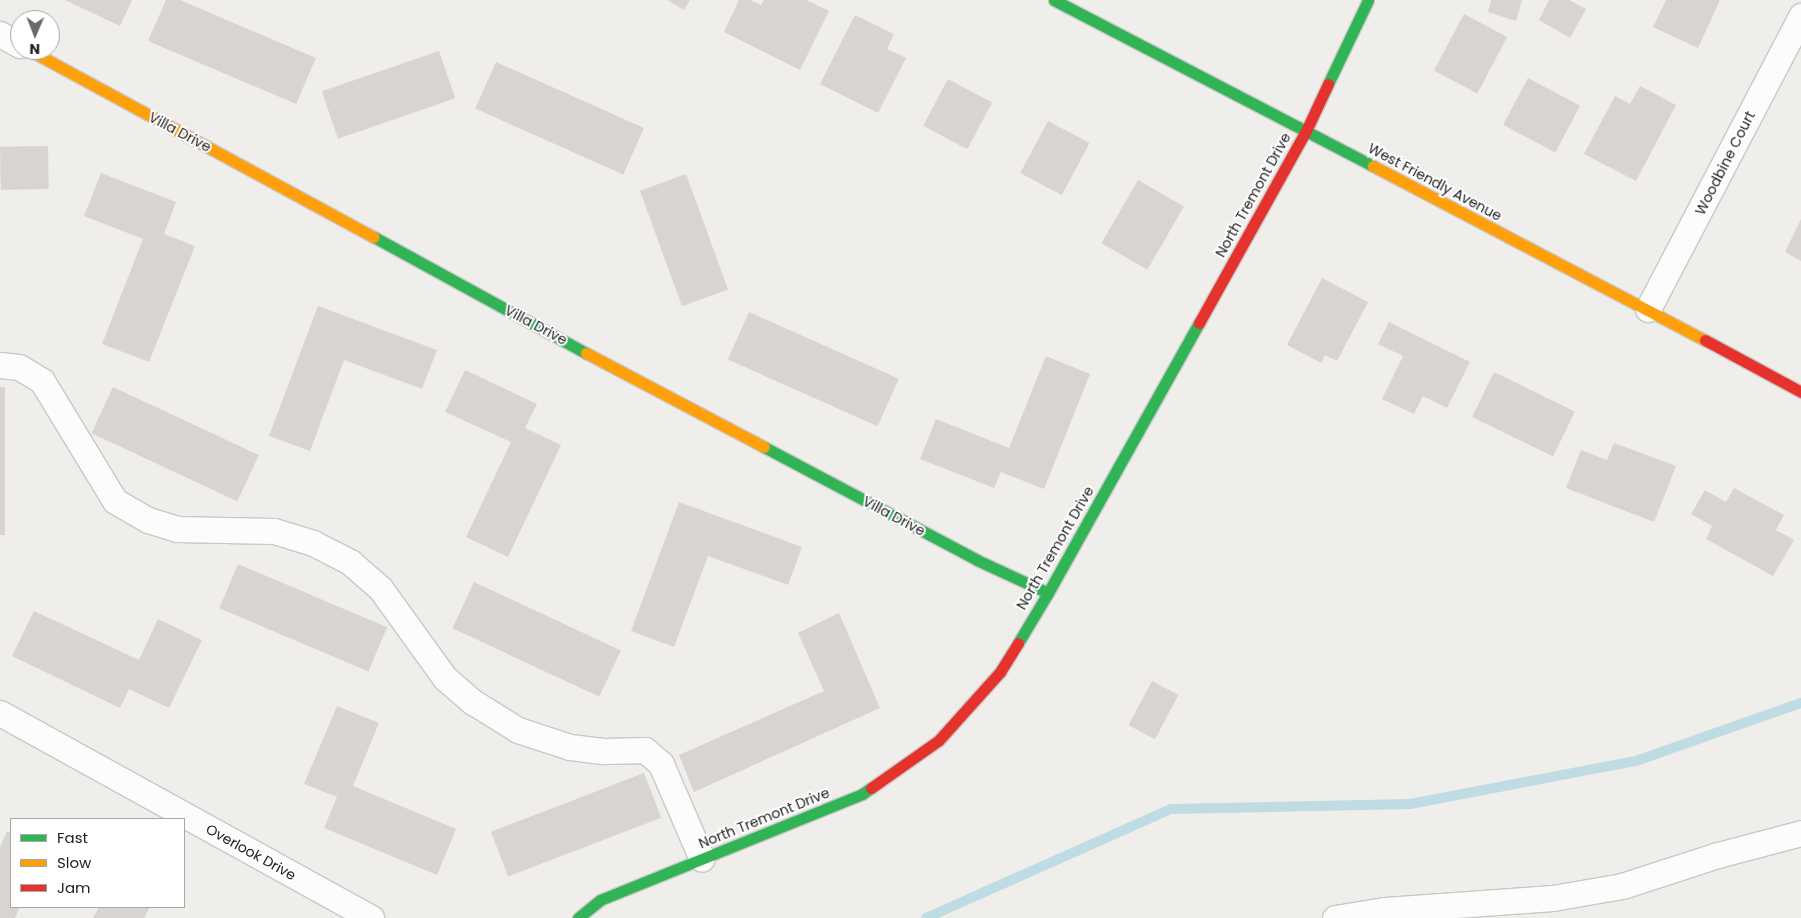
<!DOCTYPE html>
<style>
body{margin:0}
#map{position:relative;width:1801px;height:918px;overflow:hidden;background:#f0eeeb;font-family:Poppins,sans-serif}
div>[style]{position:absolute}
.stream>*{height:10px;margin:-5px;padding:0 5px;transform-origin:5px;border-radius:5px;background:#bfdbe3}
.building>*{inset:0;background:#d7d4d2;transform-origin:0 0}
.roads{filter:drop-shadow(1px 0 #c9c8c7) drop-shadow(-1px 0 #c9c8c7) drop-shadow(0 1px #c9c8c7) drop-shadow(0 -1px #c9c8c7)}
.street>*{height:25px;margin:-12.5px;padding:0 12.5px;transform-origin:12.5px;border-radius:12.5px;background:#fdfcfc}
.fast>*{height:11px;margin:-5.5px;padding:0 5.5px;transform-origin:5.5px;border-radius:5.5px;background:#30b455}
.slow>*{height:11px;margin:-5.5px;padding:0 5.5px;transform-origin:5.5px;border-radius:5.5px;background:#ff9f0a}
.jam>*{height:11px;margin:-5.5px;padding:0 5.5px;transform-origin:5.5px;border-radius:5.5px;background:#e5322d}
span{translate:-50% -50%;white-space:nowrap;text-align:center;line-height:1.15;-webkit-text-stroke:4px #fff;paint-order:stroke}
.street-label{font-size:14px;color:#222}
.legend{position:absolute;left:10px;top:818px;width:175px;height:90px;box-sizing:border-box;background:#fff;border:1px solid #a7a7a7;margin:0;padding:6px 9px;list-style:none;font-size:15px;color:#222}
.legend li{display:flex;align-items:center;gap:10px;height:25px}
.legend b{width:25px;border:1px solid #a7a7a7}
.north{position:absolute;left:10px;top:10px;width:50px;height:50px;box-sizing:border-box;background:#fff;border:1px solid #a7a7a7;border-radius:50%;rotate:181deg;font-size:14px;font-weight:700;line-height:20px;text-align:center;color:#222}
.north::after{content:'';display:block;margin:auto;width:18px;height:22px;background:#6a6968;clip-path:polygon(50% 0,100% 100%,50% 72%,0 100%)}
</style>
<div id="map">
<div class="stream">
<i style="left:926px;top:918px;width:268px;rotate:-24deg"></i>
<i style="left:1171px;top:809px;width:239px;rotate:-1.2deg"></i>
<i style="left:1410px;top:804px;width:230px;rotate:-10.8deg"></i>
<i style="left:1636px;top:761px;width:175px;rotate:-19.4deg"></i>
</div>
<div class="building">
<i style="clip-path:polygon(65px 0,132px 0,120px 26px)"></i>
<i style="clip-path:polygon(166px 0,180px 0,316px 58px,296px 104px,148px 41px)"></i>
<i style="clip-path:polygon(667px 0,690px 0,684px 10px)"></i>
<i style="clip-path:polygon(739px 0,750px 0,761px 5px,764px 0,806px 0,829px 11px,800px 70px,724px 32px)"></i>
<i style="clip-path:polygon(1491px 0,1522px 0,1516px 21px,1488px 12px)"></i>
<i style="clip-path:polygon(1549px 0,1569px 0,1586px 9px,1570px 38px,1539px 20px)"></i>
<i style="clip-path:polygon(1666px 0,1720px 0,1698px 48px,1653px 27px)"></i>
<i style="left:1464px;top:14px;width:49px;height:64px;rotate:28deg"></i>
<i style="clip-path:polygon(855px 15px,894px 34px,887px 49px,906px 58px,878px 113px,820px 84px)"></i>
<i style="left:439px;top:51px;width:50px;height:124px;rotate:71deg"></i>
<i style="left:496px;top:62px;width:162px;height:51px;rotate:24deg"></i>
<i style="left:1528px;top:78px;width:59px;height:53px;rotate:28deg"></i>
<i style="left:948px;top:79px;width:50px;height:53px;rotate:28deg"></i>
<i style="clip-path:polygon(1640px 86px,1676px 105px,1636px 181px,1584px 154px,1615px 96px,1630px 104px)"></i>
<i style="left:1048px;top:121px;width:47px;height:59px;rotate:28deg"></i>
<i style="left:48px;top:146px;width:43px;height:48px;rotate:89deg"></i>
<i style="clip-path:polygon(101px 173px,176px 202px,164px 234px,195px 246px,149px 362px,102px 344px,143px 239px,84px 216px)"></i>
<i style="left:686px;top:174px;width:123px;height:49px;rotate:70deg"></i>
<i style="left:1138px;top:180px;width:53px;height:73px;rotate:30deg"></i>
<i style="clip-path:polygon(1801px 219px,1801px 261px,1785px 252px)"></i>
<i style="clip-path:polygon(1322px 278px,1368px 302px,1337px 361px,1325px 355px,1321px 363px,1287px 345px)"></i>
<i style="clip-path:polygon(318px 306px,437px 350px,422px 389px,344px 360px,310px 451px,269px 436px)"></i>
<i style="left:749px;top:312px;width:164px;height:52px;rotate:24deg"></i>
<i style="clip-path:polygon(1389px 322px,1470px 362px,1447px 408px,1423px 396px,1414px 414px,1382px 399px,1403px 356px,1378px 344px)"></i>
<i style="clip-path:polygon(1046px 356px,1090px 374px,1044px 489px,1001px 472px,994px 488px,920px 459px,936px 419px,1009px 448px)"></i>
<i style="clip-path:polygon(465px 370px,537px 404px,525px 428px,561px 445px,508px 557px,466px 537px,511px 442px,445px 412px)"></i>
<i style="left:1494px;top:372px;width:90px;height:50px;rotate:26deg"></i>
<i style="left:0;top:387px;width:5px;height:148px"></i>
<i style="left:113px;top:387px;width:161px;height:51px;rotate:25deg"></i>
<i style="clip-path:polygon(1614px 443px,1676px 466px,1654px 522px,1566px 488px,1581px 450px,1607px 460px)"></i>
<i style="clip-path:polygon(1734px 488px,1784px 515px,1776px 530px,1794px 540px,1773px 576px,1706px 539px,1712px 526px,1691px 514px,1705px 490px,1726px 502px)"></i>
<i style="clip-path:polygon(679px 502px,802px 547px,788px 585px,708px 556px,674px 647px,631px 631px)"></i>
<i style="left:238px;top:564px;width:162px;height:48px;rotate:23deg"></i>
<i style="left:474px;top:582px;width:162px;height:51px;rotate:25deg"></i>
<i style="clip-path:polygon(34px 611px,139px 660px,158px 619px,202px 640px,169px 708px,129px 689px,120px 708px,12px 656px)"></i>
<i style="clip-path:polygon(839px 613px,880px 708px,694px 792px,679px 755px,824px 691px,798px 633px)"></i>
<i style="left:1152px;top:681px;width:30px;height:50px;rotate:28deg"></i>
<i style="clip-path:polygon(337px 706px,379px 723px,353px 786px,456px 829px,437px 875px,324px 828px,337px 797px,304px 784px)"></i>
<i style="left:644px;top:773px;width:48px;height:164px;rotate:69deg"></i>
<i style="clip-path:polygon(7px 831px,11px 833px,11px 907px,20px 907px,15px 918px,0 918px,0 847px)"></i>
<i style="clip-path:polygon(99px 907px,150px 907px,144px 918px,93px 918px)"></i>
</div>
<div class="roads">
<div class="street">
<i style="left:0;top:34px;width:23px;rotate:29deg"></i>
<i style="left:1648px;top:309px;width:331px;rotate:-62.4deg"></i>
<i style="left:0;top:365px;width:19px;rotate:6deg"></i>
<i style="left:19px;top:367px;width:27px;rotate:31deg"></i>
<i style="left:42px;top:381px;width:140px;rotate:58.7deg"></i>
<i style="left:115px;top:501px;width:38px;rotate:30deg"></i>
<i style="left:148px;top:520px;width:30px;rotate:17deg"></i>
<i style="left:177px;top:529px;width:97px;rotate:1.2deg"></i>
<i style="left:274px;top:531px;width:41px;rotate:17.1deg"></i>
<i style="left:313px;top:543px;width:42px;rotate:27.2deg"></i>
<i style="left:350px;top:562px;width:40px;rotate:41deg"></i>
<i style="left:380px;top:588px;width:111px;rotate:54.2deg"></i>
<i style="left:445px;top:678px;width:37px;rotate:41deg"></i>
<i style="left:473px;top:702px;width:53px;rotate:31.9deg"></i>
<i style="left:518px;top:730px;width:55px;rotate:18.1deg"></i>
<i style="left:570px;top:747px;width:35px;rotate:7deg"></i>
<i style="left:605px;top:751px;width:40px;rotate:-1.4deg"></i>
<i style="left:645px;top:750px;width:21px;rotate:41deg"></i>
<i style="left:661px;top:764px;width:103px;rotate:66.7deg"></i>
<i style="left:0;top:713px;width:424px;rotate:28.9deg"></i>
<i style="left:1335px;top:918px;width:51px;rotate:-9.1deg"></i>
<i style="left:1385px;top:910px;width:168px;rotate:-4.1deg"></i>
<i style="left:1553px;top:898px;width:70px;rotate:-9.9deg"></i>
<i style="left:1622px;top:886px;width:101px;rotate:-17.9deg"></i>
<i style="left:1718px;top:855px;width:86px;rotate:-14.8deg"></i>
</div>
<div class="fast">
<i style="left:1054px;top:0;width:360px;rotate:27.5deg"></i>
<i style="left:1328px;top:84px;width:93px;rotate:-64.5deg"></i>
<i style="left:374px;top:237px;width:242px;rotate:28.7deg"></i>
<i style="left:764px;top:447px;width:241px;rotate:27.9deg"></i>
<i style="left:977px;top:560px;width:78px;rotate:24.9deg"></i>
<i style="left:1018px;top:643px;width:58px;rotate:-59deg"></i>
<i style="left:1048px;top:593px;width:309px;rotate:-60.8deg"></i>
<i style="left:578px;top:918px;width:28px;rotate:-39deg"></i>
<i style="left:600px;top:900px;width:283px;rotate:-22deg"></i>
<i style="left:862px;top:794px;width:11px;rotate:-34deg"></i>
</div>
<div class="slow">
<i style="left:29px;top:50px;width:392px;rotate:28.5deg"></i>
<i style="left:1373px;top:166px;width:375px;rotate:27.7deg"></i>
<i style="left:586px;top:353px;width:201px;rotate:27.8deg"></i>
</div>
<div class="jam">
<i style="left:1199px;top:323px;width:220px;rotate:-60.9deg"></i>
<i style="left:1306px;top:131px;width:52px;rotate:-64.9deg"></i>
<i style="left:1705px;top:340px;width:109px;rotate:28.4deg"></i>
<i style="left:871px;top:788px;width:83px;rotate:-35.2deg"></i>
<i style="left:939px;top:740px;width:91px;rotate:-48.1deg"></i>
<i style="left:1000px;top:672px;width:34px;rotate:-58deg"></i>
</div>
</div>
<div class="street-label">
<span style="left:180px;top:132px;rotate:28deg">Villa Drive</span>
<span style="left:1725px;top:163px;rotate:-63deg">Woodbine Court</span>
<span style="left:1435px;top:182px;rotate:28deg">West Friendly Avenue</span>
<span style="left:1253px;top:195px;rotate:-61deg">North Tremont Drive</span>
<span style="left:536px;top:325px;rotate:28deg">Villa Drive</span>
<span style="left:894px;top:516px;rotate:28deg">Villa Drive</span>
<span style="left:1055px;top:548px;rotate:-60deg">North Tremont Drive</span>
<span style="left:764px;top:818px;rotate:-22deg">North Tremont Drive</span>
<span style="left:251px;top:852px;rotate:29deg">Overlook Drive</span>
</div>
<ul class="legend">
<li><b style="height:6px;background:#30b455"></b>Fast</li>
<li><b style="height:6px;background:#ff9f0a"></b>Slow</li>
<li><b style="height:6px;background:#e5322d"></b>Jam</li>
</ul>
<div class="north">N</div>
</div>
